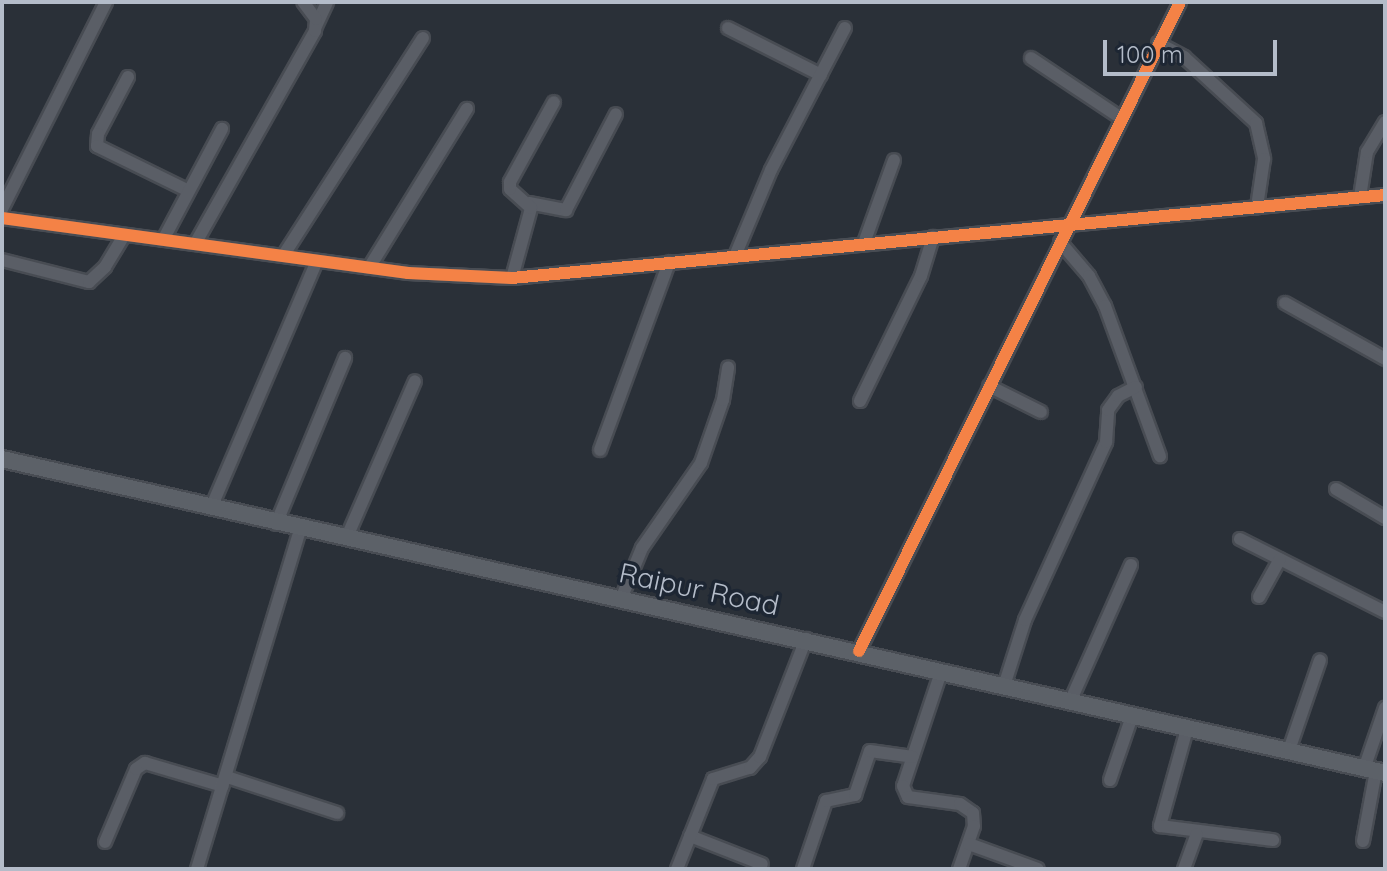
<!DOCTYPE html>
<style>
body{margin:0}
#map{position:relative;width:1387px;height:871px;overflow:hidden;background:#2a3038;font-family:Quicksand,sans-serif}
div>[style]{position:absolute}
.roads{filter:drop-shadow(2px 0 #484c53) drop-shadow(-2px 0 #484c53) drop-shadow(0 2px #484c53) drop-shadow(0 -2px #484c53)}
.minor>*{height:12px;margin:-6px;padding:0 6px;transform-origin:6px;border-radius:6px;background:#5a5e66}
.major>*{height:16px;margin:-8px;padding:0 8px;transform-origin:8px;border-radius:8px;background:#5c6168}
.cycleway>*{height:12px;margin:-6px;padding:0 6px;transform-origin:6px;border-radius:6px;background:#f48246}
span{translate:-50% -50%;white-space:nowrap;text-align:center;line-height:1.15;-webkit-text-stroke:7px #1d2633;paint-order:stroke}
.street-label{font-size:28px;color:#b4bcc9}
.frame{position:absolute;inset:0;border:4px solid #b4bcc9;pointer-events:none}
.scale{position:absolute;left:1103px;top:40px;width:174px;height:36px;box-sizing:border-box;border:4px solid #b4bcc9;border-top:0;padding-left:10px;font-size:24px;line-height:28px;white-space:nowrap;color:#b4bcc9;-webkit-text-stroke:6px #1d2633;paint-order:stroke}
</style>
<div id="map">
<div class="roads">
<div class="minor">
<i style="left:316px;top:26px;width:26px;rotate:-65deg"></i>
<i style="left:728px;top:28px;width:104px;rotate:26.8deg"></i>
<i style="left:1158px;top:43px;width:30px;rotate:28deg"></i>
<i style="left:1184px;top:57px;width:98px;rotate:42.5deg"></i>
<i style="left:1256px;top:123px;width:37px;rotate:77deg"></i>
<i style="left:1264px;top:159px;width:49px;rotate:98.3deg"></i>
<i style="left:1031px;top:58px;width:108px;rotate:33.7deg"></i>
<i style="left:128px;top:77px;width:64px;rotate:117.8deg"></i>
<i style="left:98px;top:134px;width:12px;rotate:95deg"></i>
<i style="left:97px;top:146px;width:102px;rotate:26.1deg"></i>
<i style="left:1360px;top:197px;width:46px;rotate:-81.2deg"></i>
<i style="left:1367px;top:152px;width:35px;rotate:-59deg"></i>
<i style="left:529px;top:203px;width:38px;rotate:11deg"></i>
<i style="left:566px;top:210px;width:108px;rotate:-62.5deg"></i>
<i style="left:2px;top:209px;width:232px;rotate:-63.3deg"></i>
<i style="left:2px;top:218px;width:410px;rotate:7.7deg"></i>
<i style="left:408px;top:273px;width:104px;rotate:2.8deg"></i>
<i style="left:512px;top:278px;width:877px;rotate:-5.43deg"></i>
<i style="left:163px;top:240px;width:126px;rotate:-62deg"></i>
<i style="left:1060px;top:242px;width:45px;rotate:49.5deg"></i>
<i style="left:1089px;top:276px;width:34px;rotate:62deg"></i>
<i style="left:1105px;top:306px;width:160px;rotate:69.9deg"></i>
<i style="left:864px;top:243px;width:88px;rotate:-70.1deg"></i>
<i style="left:195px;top:244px;width:244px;rotate:-60.6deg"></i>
<i style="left:315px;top:31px;width:12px;rotate:-85deg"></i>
<i style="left:316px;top:19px;width:21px;rotate:-127deg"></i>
<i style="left:283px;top:256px;width:259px;rotate:-57.3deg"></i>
<i style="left:735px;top:256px;width:93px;rotate:-67.3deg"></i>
<i style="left:771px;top:170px;width:160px;rotate:-62.5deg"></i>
<i style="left:2px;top:260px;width:90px;rotate:14.2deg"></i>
<i style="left:89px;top:282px;width:22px;rotate:-43deg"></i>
<i style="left:105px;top:267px;width:37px;rotate:-59deg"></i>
<i style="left:369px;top:268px;width:187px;rotate:-58.4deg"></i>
<i style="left:512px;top:278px;width:73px;rotate:-74.8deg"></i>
<i style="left:531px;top:208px;width:28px;rotate:-138deg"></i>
<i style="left:510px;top:189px;width:7px;rotate:-90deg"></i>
<i style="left:510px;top:182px;width:91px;rotate:-61.2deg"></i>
<i style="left:1285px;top:303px;width:115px;rotate:29.2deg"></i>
<i style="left:989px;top:386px;width:58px;rotate:26.6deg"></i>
<i style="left:860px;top:401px;width:139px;rotate:-64deg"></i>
<i style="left:921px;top:276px;width:41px;rotate:-72.9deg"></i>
<i style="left:600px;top:450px;width:200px;rotate:-69.8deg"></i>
<i style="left:1336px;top:489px;width:57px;rotate:30.6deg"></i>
<i style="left:211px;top:508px;width:269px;rotate:-66.8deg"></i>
<i style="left:276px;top:524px;width:180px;rotate:-67.4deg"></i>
<i style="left:346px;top:539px;width:172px;rotate:-66.4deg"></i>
<i style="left:1240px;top:539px;width:162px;rotate:26.7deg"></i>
<i style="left:1259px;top:597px;width:43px;rotate:-61.1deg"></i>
<i style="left:621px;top:599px;width:55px;rotate:-67.6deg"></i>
<i style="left:642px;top:548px;width:103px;rotate:-55.2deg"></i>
<i style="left:701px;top:463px;width:67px;rotate:-70.8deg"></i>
<i style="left:723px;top:400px;width:33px;rotate:-81deg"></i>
<i style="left:859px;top:651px;width:724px;rotate:-63.68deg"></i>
<i style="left:941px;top:672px;width:120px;rotate:108.4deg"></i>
<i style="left:903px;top:786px;width:12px;rotate:66deg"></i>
<i style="left:908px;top:797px;width:52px;rotate:7.7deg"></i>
<i style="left:960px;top:804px;width:16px;rotate:35deg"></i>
<i style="left:973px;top:813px;width:13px;rotate:86deg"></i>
<i style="left:974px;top:826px;width:46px;rotate:109.2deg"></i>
<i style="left:1004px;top:686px;width:69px;rotate:-72.3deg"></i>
<i style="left:1025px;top:620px;width:196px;rotate:-65.5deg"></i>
<i style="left:1106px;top:442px;width:32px;rotate:-86deg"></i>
<i style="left:1108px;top:410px;width:17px;rotate:-54deg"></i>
<i style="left:1118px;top:396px;width:20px;rotate:-27deg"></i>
<i style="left:1070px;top:702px;width:150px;rotate:-66deg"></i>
<i style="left:1187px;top:729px;width:101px;rotate:105.6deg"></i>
<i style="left:1160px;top:826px;width:114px;rotate:7.1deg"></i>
<i style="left:1288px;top:753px;width:98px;rotate:-71deg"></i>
<i style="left:1364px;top:769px;width:65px;rotate:-71deg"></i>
<i style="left:227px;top:777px;width:116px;rotate:18.1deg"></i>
<i style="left:1110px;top:780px;width:68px;rotate:-71deg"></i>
<i style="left:690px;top:836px;width:77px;rotate:21.3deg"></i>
<i style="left:1363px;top:841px;width:71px;rotate:-79.5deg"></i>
<i style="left:105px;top:842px;width:79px;rotate:-67deg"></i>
<i style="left:136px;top:769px;width:11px;rotate:-34deg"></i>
<i style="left:145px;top:763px;width:81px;rotate:16.4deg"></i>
<i style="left:969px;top:844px;width:73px;rotate:19.9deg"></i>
<i style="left:197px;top:869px;width:355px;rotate:-73.1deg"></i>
<i style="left:677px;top:869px;width:97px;rotate:-68.2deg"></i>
<i style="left:713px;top:779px;width:39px;rotate:-17deg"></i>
<i style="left:750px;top:768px;width:15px;rotate:-48deg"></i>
<i style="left:760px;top:757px;width:127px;rotate:-68.7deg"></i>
<i style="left:803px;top:869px;width:72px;rotate:-71.3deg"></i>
<i style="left:826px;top:801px;width:30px;rotate:-12deg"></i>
<i style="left:855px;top:795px;width:46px;rotate:-71.2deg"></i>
<i style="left:870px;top:751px;width:43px;rotate:7.9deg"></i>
<i style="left:1184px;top:869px;width:37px;rotate:-70deg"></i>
</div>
<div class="major">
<i style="left:2px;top:459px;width:1418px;rotate:12.79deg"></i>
</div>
</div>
<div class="cycleway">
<i style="left:2px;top:218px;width:410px;rotate:7.7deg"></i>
<i style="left:408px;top:273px;width:104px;rotate:2.8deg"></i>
<i style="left:512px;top:278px;width:877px;rotate:-5.43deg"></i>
<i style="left:859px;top:651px;width:724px;rotate:-63.68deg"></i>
</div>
<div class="street-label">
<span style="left:699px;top:589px;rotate:12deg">Raipur Road</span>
</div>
<div class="frame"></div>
<div class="scale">100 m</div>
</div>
